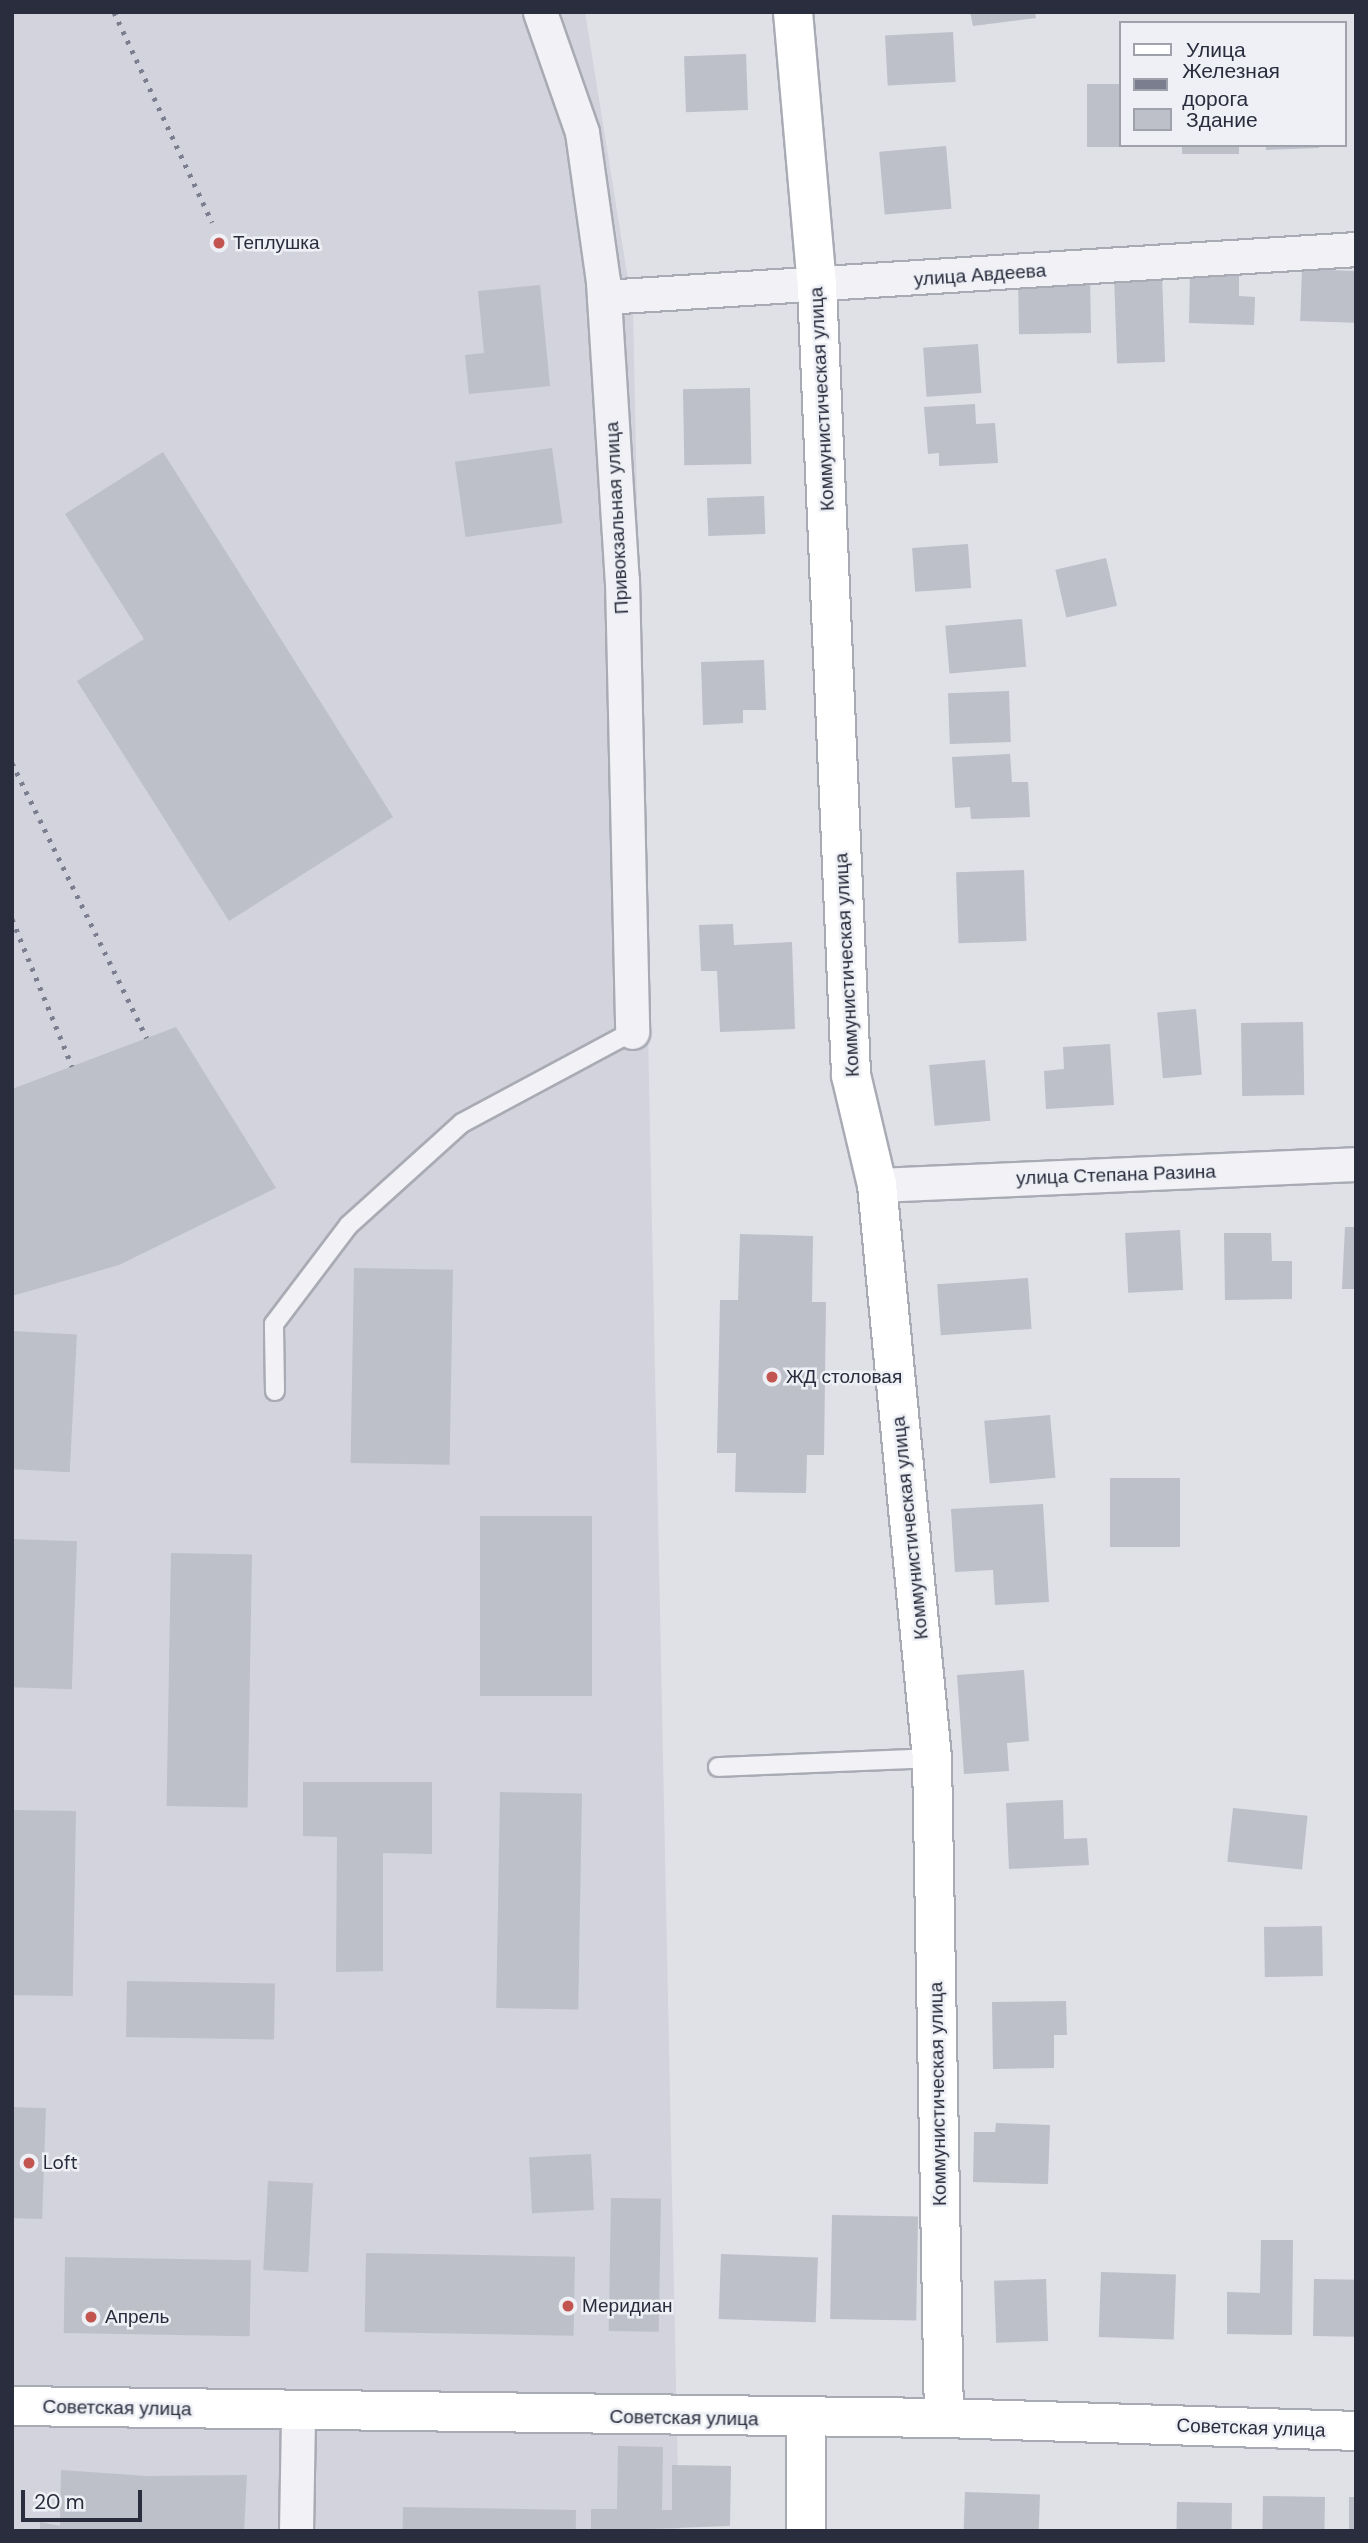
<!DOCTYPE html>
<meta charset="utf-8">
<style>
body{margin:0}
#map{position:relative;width:1368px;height:2543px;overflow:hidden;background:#dfe1e7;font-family:"DM Sans",sans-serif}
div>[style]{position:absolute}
.built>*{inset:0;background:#d2d3dc}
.building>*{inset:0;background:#bdbfc9;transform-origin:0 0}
.roads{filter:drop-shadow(2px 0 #a9abb4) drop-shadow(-2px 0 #a9abb4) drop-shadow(0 2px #a9abb4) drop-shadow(0 -2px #a9abb4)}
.lane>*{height:18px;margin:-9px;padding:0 9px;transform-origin:9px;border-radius:9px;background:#f2f2f6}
.street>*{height:33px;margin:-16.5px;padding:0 16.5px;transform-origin:16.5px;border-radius:16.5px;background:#f2f2f6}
.secondary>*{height:38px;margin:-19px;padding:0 19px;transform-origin:19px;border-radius:19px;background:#fff}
.rail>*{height:5px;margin-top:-2.5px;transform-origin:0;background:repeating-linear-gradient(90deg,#7a7e8f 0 3.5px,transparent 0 10.5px)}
.dots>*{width:19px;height:19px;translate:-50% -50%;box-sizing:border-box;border:4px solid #eef0f5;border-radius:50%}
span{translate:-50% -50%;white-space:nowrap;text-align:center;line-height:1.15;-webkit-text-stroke:5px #eef0f5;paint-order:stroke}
.poi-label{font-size:19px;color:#2a2d3d}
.left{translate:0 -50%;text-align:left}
.street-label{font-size:19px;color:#2a2d3d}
.frame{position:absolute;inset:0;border:14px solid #2a2d3d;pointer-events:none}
.legend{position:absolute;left:1119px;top:21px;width:228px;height:126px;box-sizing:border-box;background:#eef0f5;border:2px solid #a0a2ab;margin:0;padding:9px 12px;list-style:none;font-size:21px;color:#2a2d3d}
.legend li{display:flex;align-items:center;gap:14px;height:35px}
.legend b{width:35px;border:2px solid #a0a2ab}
.scale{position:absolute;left:21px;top:2490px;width:121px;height:32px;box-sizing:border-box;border:4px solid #2a2d3d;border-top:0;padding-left:9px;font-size:21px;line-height:24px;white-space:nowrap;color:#2a2d3d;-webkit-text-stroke:5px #eef0f5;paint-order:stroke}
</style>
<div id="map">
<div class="built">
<i style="clip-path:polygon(12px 12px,585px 12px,633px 311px,679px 2531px,12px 2531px)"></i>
</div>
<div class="building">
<i style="clip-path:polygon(970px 12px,1035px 12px,1036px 18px,973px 26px)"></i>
<i style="left:953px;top:32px;width:50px;height:68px;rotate:87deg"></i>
<i style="left:746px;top:54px;width:56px;height:62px;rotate:88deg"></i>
<i style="left:1121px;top:84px;width:63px;height:34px;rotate:90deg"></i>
<i style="left:1182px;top:145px;width:57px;height:9px"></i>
<i style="clip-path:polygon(1266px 145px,1318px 145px,1319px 148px,1266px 150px)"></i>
<i style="left:946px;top:146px;width:63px;height:67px;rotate:85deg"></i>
<i style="left:1302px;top:269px;width:54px;height:52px;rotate:2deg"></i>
<i style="clip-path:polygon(1190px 273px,1239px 274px,1239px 296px,1255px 297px,1254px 325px,1189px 323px)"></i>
<i style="left:1162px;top:274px;width:88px;height:48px;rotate:88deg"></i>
<i style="left:1090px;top:276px;width:57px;height:72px;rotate:89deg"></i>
<i style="clip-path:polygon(540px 285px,550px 386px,469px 394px,465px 355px,484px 353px,478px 291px)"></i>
<i style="left:978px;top:344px;width:49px;height:55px;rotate:86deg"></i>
<i style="left:750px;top:388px;width:76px;height:67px;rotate:89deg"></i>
<i style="clip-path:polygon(975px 404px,976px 424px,995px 423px,998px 463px,939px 466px,939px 453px,928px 454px,924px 407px)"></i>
<i style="left:552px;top:448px;width:76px;height:98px;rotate:82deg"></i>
<i style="clip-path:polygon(163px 452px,393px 817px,229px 921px,77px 681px,144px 639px,65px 514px)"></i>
<i style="left:764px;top:496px;width:38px;height:57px;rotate:88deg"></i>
<i style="left:968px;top:544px;width:44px;height:56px;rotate:86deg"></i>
<i style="left:1106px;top:558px;width:49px;height:52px;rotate:77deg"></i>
<i style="left:1022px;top:619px;width:48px;height:77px;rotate:85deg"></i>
<i style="clip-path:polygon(764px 660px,766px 710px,743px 710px,743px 723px,703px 725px,701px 662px)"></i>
<i style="left:1009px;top:691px;width:51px;height:61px;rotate:88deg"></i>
<i style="clip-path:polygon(1010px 754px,1012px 782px,1028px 782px,1030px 817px,971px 819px,970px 807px,955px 808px,952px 757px)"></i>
<i style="left:1024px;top:870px;width:71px;height:68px;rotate:88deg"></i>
<i style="clip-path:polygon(733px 924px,734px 945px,792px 942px,795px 1029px,720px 1032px,717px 971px,701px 971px,699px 925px)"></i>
<i style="left:1196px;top:1009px;width:66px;height:39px;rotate:85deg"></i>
<i style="left:1303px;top:1022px;width:73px;height:62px;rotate:89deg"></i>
<i style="clip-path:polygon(176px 1027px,276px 1188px,119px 1265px,12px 1296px,12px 1089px)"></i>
<i style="clip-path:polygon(1110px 1044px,1114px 1105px,1046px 1109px,1044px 1071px,1064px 1069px,1063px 1047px)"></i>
<i style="left:985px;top:1060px;width:61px;height:56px;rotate:85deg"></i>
<i style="clip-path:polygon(1345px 1227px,1356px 1227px,1356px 1289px,1342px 1289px)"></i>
<i style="left:1180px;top:1230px;width:60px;height:55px;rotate:87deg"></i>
<i style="clip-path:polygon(1224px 1233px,1271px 1233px,1272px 1261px,1292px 1261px,1292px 1299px,1225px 1300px)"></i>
<i style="clip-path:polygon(740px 1234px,813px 1236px,812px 1302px,826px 1302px,824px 1455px,807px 1455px,806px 1493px,735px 1492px,736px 1453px,717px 1453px,720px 1300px,738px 1300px)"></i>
<i style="left:354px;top:1268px;width:99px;height:195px;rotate:1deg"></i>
<i style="left:1028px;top:1278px;width:51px;height:91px;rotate:86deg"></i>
<i style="left:12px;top:1331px;width:65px;height:138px;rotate:3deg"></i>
<i style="left:1050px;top:1415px;width:63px;height:66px;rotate:85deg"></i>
<i style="left:1110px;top:1478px;width:70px;height:69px"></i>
<i style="clip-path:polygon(1043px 1504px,1049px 1602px,995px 1605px,993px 1570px,955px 1572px,951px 1509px)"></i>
<i style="left:480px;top:1516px;width:112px;height:180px"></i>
<i style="left:12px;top:1539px;width:65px;height:148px;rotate:2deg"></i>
<i style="left:171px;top:1553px;width:81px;height:253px;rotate:1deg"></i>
<i style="clip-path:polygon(1024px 1670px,1029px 1741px,1007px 1743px,1009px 1771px,964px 1774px,957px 1675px)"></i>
<i style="clip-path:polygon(303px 1782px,432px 1782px,432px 1854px,383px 1853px,383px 1971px,336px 1972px,337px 1837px,303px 1836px)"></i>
<i style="left:500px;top:1792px;width:82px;height:216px;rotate:1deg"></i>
<i style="clip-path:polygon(1063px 1800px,1064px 1839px,1087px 1838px,1089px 1865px,1009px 1869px,1006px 1803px)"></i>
<i style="left:1233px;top:1808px;width:75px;height:54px;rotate:6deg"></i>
<i style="left:12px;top:1810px;width:64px;height:185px;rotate:1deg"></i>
<i style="left:1322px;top:1926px;width:50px;height:58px;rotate:89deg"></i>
<i style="left:127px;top:1981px;width:148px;height:56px;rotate:1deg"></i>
<i style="clip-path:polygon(1066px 2001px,1067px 2035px,1054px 2035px,1054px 2068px,993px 2069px,992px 2002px)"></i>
<i style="left:12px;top:2107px;width:34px;height:111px;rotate:2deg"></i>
<i style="clip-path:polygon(996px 2123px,1050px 2125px,1048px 2184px,973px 2182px,974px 2132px,995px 2132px)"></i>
<i style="left:591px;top:2154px;width:56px;height:62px;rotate:87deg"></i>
<i style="left:268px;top:2181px;width:45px;height:89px;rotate:3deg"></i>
<i style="left:611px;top:2198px;width:50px;height:133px;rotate:1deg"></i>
<i style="left:832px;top:2215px;width:86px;height:104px;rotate:1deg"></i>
<i style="clip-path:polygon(1261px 2240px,1293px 2240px,1292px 2335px,1227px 2334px,1227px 2292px,1260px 2293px)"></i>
<i style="left:366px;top:2253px;width:209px;height:79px;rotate:1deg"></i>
<i style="left:721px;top:2254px;width:97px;height:65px;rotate:2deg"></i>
<i style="left:65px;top:2257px;width:186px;height:76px;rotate:1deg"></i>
<i style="left:1101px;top:2272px;width:75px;height:65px;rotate:2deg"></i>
<i style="left:1046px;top:2279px;width:62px;height:52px;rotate:88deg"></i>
<i style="left:1314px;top:2279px;width:42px;height:57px;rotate:1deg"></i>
<i style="clip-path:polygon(618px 2446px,663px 2447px,662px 2510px,672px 2510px,672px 2465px,731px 2466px,730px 2526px,591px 2531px,591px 2509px,617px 2509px)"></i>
<i style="clip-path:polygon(61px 2470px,147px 2476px,247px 2475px,244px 2531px,40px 2531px,40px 2522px,60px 2526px)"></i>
<i style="left:965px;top:2492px;width:75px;height:39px;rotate:2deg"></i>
<i style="left:1263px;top:2496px;width:62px;height:35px;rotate:1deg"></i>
<i style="left:1349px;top:2497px;width:7px;height:34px"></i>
<i style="left:1177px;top:2502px;width:55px;height:29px;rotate:1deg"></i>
<i style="left:403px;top:2507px;width:173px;height:24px;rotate:1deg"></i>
</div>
<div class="roads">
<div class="lane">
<i style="left:275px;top:1391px;width:67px;rotate:-90.9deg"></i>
<i style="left:274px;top:1324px;width:124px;rotate:-52.9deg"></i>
<i style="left:349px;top:1225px;width:152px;rotate:-42.1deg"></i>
<i style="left:462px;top:1123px;width:193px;rotate:-28.2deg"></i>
<i style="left:718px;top:1767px;width:214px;rotate:-2.4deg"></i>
</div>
<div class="street">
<i style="left:540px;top:12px;width:127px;rotate:70.7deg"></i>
<i style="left:582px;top:132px;width:151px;rotate:82deg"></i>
<i style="left:603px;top:282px;width:299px;rotate:86.4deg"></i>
<i style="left:622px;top:580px;width:452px;rotate:88.7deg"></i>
<i style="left:604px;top:297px;width:754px;rotate:-3.65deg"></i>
<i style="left:877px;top:1185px;width:479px;rotate:-2.5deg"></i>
<i style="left:296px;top:2531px;width:120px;rotate:-89deg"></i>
</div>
<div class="secondary">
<i style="left:793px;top:12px;width:275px;rotate:85deg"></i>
<i style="left:817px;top:286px;width:790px;rotate:87.53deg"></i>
<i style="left:851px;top:1075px;width:113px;rotate:76.7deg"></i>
<i style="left:877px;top:1185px;width:576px;rotate:84.52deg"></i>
<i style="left:932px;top:1758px;width:660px;rotate:88.96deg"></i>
<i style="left:12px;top:2406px;width:932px;rotate:0.74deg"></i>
<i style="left:944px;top:2418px;width:412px;rotate:1.8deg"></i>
<i style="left:806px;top:2531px;width:111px;rotate:-90deg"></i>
</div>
</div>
<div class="rail">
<i style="left:114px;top:12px;width:232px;rotate:65deg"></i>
<i style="left:12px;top:763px;width:306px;rotate:63.9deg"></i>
<i style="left:12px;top:919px;width:159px;rotate:67.8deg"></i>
</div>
<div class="dots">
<i style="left:219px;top:243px;background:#c2554f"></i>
<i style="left:772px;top:1377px;background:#c2554f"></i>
<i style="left:29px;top:2163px;background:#c2554f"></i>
<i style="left:568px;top:2306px;background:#c2554f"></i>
<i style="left:91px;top:2317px;background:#c2554f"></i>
</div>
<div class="poi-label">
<span class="left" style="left:233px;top:243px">Теплушка</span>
<span class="left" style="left:786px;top:1377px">ЖД столовая</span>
<span class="left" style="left:43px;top:2163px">Loft</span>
<span class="left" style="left:582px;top:2306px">Меридиан</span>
<span class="left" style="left:105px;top:2317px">Апрель</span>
</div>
<div class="street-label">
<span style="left:980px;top:275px;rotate:-4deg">улица Авдеева</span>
<span style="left:822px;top:399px;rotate:-93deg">Коммунистическая улица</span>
<span style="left:617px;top:518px;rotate:-93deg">Привокзальная улица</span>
<span style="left:847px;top:965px;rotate:-93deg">Коммунистическая улица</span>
<span style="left:1116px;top:1175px;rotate:-2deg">улица Степана Разина</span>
<span style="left:910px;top:1528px;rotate:-96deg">Коммунистическая улица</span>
<span style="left:938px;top:2094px;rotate:-91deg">Коммунистическая улица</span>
<span style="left:117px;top:2408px;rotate:1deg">Советская улица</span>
<span style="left:684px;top:2418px;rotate:1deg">Советская улица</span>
<span style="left:1251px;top:2428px;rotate:2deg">Советская улица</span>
</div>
<div class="frame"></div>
<ul class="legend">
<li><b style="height:9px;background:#fff"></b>Улица</li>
<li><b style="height:9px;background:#7a7e8f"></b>Железная дорога</li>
<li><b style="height:19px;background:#bdbfc9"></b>Здание</li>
</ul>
<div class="scale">20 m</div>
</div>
